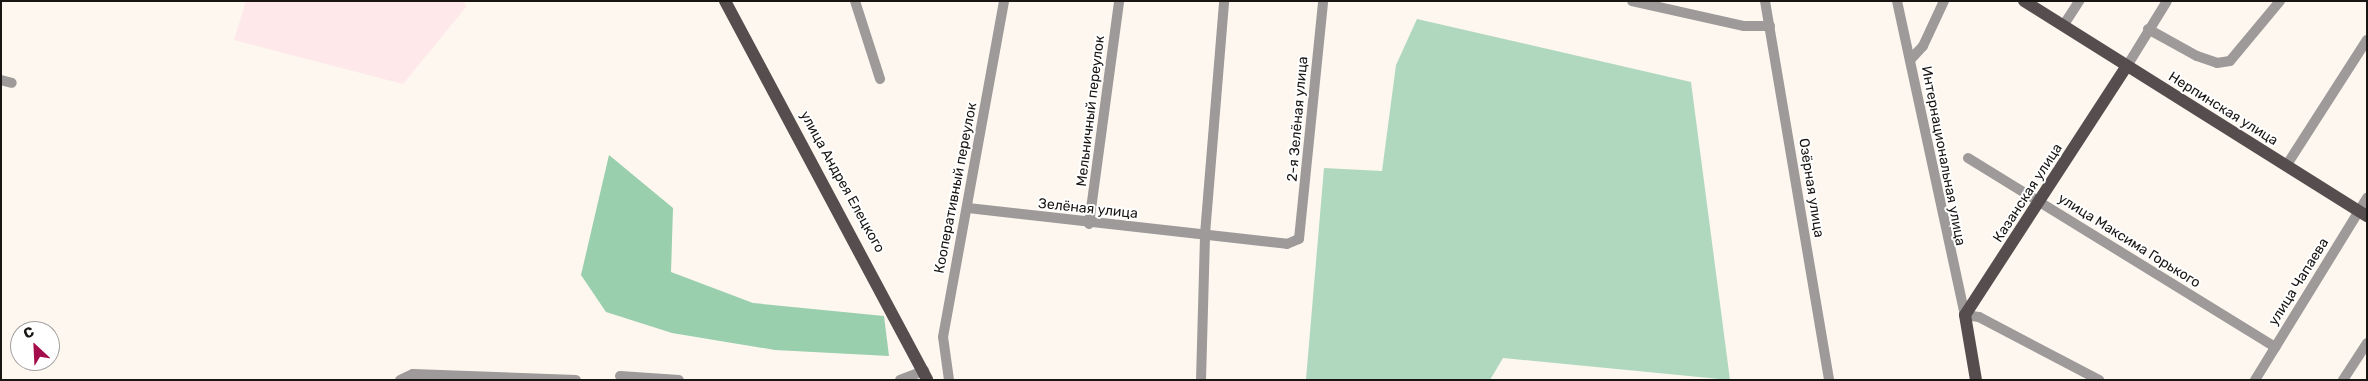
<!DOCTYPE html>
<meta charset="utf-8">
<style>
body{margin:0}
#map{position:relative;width:2368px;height:381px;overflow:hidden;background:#fdf7ef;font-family:Rubik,sans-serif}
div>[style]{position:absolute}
.industrial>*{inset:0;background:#fee8e9}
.green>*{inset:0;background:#b0d8be}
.forest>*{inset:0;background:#99cfac}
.minor>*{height:10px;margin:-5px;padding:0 5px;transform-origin:5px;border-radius:5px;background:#9e9a9a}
.major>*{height:12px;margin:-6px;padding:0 6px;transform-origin:6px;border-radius:6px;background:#564e4e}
span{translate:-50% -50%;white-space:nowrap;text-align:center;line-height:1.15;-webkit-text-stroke:4px #fff;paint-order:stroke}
.street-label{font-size:14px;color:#181513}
.frame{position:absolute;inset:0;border:2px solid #181513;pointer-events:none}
.north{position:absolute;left:10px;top:321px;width:50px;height:50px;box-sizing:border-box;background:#fff;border:1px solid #a3a1a1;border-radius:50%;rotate:335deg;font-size:14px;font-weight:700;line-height:20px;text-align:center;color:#181513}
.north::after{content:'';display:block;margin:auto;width:18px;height:22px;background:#a30d4b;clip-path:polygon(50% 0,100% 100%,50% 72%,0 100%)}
</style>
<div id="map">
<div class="industrial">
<i style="clip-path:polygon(246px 1px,464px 1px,466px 7px,403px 84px,234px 40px)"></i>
</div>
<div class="green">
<i style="clip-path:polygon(1417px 19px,1691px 82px,1730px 380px,1503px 358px,1490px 380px,1306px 379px,1324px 168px,1382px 171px,1396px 65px)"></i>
</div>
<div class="forest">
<i style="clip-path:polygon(609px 155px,673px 208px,671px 272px,753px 303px,884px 316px,889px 356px,775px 350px,672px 333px,606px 312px,581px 275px)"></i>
</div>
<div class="minor">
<i style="left:855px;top:1px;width:82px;rotate:72.2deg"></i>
<i style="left:1632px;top:1px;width:115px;rotate:12.6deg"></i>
<i style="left:1744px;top:26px;width:26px"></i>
<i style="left:1765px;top:1px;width:384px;rotate:80.4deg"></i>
<i style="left:1897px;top:1px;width:321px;rotate:77.8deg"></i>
<i style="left:1965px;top:315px;width:14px;rotate:8deg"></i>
<i style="left:1979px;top:317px;width:136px;rotate:27.7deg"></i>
<i style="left:2063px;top:26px;width:30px;rotate:-57deg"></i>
<i style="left:2148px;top:29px;width:56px;rotate:28.9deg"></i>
<i style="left:2197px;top:56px;width:21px;rotate:19deg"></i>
<i style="left:2217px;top:63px;width:13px;rotate:-9deg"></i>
<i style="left:2230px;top:61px;width:78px;rotate:-50.2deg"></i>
<i style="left:1910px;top:60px;width:19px;rotate:-47deg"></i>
<i style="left:1923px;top:46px;width:50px;rotate:-65deg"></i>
<i style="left:2127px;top:66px;width:76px;rotate:-58.4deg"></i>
<i style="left:1px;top:80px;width:11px;rotate:15deg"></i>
<i style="left:1968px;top:158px;width:361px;rotate:31.6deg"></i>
<i style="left:2286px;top:166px;width:150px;rotate:-57.3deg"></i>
<i style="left:968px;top:208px;width:321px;rotate:6.4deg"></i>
<i style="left:1287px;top:244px;width:13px;rotate:-23deg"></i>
<i style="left:1299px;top:239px;width:239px;rotate:-84.2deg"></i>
<i style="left:1089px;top:224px;width:225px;rotate:-82.3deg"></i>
<i style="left:620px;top:376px;width:59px;rotate:3.9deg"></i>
<i style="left:400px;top:380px;width:14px;rotate:-25deg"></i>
<i style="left:413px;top:374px;width:163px;rotate:2.1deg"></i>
<i style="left:900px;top:380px;width:26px;rotate:-21deg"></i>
<i style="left:949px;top:380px;width:43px;rotate:-97.9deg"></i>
<i style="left:943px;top:337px;width:341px;rotate:-79.7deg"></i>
<i style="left:1201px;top:380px;width:146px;rotate:-88.4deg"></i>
<i style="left:1205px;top:234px;width:234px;rotate:-85.3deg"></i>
<i style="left:2255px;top:380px;width:214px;rotate:-58.4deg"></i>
<i style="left:2343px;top:380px;width:44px;rotate:-57deg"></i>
</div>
<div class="major">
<i style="left:725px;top:1px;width:429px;rotate:61.9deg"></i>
<i style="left:2024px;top:1px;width:405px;rotate:32.1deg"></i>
<i style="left:1976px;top:380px;width:66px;rotate:-99.6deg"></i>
<i style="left:1965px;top:315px;width:297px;rotate:-57deg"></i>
</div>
<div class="street-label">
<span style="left:2223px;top:109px;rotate:32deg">Нерпинская улица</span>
<span style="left:1091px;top:111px;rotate:-83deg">Мельничный переулок</span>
<span style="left:1298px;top:119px;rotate:-85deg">2-я Зелёная улица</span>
<span style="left:1943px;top:156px;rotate:79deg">Интернациональная улица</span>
<span style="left:842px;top:182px;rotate:61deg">улица Андрея Елецкого</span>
<span style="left:956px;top:188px;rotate:-79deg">Кооперативный переулок</span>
<span style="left:1811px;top:188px;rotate:81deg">Озёрная улица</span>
<span style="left:2028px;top:193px;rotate:-57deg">Казанская улица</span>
<span style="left:1088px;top:209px;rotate:6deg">Зелёная улица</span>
<span style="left:2129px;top:241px;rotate:32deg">улица Максима Горького</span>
<span style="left:2299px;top:282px;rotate:-58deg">улица Чапаева</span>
</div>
<div class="frame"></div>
<div class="north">С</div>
</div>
